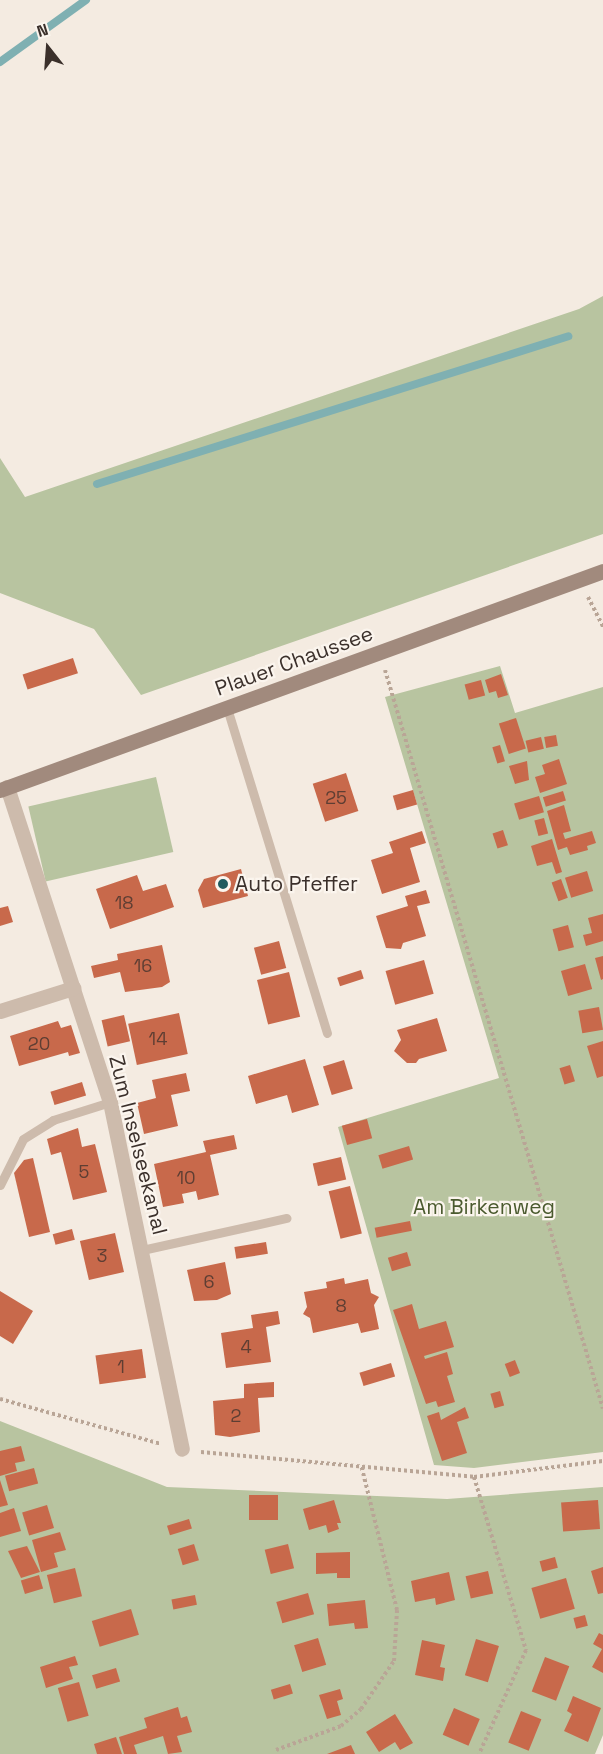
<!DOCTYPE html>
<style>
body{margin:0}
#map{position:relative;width:603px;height:1754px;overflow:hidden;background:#f4ebe1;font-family:"Space Grotesk",sans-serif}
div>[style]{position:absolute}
.green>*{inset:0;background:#b8c4a0;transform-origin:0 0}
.stream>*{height:8px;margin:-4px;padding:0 4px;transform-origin:4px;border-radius:4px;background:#7fb0b2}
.building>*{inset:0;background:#c8694b;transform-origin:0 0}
.path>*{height:4px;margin-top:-2px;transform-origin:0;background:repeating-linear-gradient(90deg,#b9a596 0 3px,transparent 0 6px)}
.service>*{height:9px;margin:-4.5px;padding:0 4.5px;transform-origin:4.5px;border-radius:4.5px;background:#cdbbac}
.minor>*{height:15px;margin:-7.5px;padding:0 7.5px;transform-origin:7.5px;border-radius:7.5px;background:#cdbbac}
.secondary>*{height:15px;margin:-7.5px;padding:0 7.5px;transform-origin:7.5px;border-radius:7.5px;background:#a18a7d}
.dots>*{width:16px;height:16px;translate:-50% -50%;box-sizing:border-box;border:3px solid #fbf5ee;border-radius:50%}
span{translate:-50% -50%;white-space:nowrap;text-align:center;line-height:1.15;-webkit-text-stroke:4.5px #fbf5ee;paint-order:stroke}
.number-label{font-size:18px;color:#5e3e33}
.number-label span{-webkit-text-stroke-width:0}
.street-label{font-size:21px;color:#3b302b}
.poi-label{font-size:21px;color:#3b302b}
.left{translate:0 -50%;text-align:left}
.park-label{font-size:21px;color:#4a5a2e}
.north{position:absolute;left:18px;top:18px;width:60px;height:60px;-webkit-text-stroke:4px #fbf5ee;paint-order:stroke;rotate:343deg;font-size:16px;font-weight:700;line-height:24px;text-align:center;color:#3b302b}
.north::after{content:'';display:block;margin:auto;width:21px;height:27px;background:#3b302b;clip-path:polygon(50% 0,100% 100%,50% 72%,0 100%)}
</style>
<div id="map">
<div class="green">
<i style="clip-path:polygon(603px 296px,603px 534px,141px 695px,94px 629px,0 593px,0 458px,25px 497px,579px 309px)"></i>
<i style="clip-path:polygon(500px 666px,515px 713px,603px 687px,603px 1452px,474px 1468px,434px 1465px,338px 1127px,499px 1078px,385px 697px)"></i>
<i style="left:156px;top:777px;width:77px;height:131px;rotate:77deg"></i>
<i style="clip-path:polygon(0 1421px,167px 1487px,447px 1499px,603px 1487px,603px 1735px,595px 1754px,0 1754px)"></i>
</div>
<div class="stream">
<i style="left:0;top:62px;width:106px;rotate:-35.8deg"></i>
<i style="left:97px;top:484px;width:494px;rotate:-17.4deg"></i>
</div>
<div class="building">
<i style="left:73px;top:658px;width:16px;height:53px;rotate:72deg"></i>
<i style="clip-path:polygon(501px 674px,508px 695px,498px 698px,496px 691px,489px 693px,485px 680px)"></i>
<i style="left:481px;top:680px;width:16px;height:17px;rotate:75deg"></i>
<i style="left:516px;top:718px;width:32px;height:18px;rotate:72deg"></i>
<i style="left:556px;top:735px;width:11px;height:12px;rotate:80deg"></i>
<i style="left:541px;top:737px;width:12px;height:16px;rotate:76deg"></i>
<i style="left:500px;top:745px;width:17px;height:8px;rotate:73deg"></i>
<i style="clip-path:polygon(559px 759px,567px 784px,540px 793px,535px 777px,545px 774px,542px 765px)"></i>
<i style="clip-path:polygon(527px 761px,529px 780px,515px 784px,509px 766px)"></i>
<i style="left:346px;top:773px;width:40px;height:35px;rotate:72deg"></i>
<i style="left:413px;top:790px;width:15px;height:21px;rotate:74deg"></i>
<i style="left:563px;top:791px;width:10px;height:21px;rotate:73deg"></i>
<i style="left:539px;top:796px;width:17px;height:26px;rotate:73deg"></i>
<i style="clip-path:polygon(564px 805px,571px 831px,563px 833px,565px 839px,592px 831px,596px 843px,587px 846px,588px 850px,570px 855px,567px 847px,558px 850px,547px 811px)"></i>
<i style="left:544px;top:818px;width:16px;height:10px;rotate:75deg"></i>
<i style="left:503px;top:830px;width:16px;height:11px;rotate:72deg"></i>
<i style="clip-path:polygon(422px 831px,426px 843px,410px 848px,420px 882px,382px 894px,371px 860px,393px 853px,389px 842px)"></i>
<i style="clip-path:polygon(552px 839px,562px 872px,556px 874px,552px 862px,537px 866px,531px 846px)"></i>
<i style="clip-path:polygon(241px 869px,248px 896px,203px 908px,198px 890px,204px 879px)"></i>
<i style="left:587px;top:871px;width:21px;height:23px;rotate:73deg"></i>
<i style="clip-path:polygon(137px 875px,143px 891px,166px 884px,174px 907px,110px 929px,96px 889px)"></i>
<i style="left:561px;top:879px;width:20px;height:10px;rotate:70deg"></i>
<i style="clip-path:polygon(426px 890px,430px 903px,417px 906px,426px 936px,403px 943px,401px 949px,386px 948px,376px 916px,408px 906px,405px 896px)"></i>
<i style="clip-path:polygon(8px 906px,13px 922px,0 926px,0 908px)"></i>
<i style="clip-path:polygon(603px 914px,603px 941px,586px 946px,583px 935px,592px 933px,588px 918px)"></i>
<i style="left:568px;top:925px;width:23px;height:16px;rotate:75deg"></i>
<i style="left:279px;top:941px;width:28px;height:26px;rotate:75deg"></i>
<i style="clip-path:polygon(162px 945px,170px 982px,162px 987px,125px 992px,120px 972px,94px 978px,91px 966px,118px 960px,117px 954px)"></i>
<i style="clip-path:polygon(603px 956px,603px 979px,601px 980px,595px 958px)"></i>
<i style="left:424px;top:960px;width:35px;height:40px;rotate:74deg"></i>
<i style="left:585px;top:964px;width:26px;height:25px;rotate:74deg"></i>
<i style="left:361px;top:970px;width:9px;height:25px;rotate:72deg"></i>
<i style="left:289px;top:972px;width:46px;height:33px;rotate:76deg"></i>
<i style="left:599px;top:1007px;width:23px;height:21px;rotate:80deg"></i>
<i style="left:179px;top:1013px;width:42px;height:52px;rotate:78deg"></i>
<i style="left:124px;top:1015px;width:27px;height:23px;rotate:77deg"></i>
<i style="clip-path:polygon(437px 1018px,447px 1051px,419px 1059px,416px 1063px,407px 1063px,394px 1051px,401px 1040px,397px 1030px)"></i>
<i style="clip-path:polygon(58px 1021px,61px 1028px,71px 1025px,80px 1053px,69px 1056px,68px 1052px,19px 1066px,10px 1036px)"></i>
<i style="clip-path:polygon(603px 1041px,603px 1076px,597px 1078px,587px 1046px)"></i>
<i style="clip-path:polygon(305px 1059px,319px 1105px,292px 1113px,287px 1095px,256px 1104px,248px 1076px)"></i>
<i style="left:344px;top:1060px;width:30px;height:22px;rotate:73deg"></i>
<i style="left:570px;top:1065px;width:17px;height:11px;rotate:73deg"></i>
<i style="clip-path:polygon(186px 1073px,190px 1091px,171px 1095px,178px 1126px,144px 1134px,137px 1103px,156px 1098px,152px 1080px)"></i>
<i style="left:82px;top:1082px;width:14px;height:33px;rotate:73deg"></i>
<i style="left:367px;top:1119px;width:20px;height:26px;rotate:75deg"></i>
<i style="clip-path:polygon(78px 1128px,82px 1147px,95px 1144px,107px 1192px,73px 1200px,61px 1152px,51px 1155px,47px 1139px)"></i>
<i style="clip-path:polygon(234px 1135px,237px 1149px,210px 1155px,219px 1195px,198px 1200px,196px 1191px,182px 1194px,184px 1203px,163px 1207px,154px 1164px,206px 1152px,203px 1141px)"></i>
<i style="left:409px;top:1146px;width:14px;height:32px;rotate:73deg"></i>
<i style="left:341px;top:1157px;width:23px;height:29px;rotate:77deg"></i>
<i style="clip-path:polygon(33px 1158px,50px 1232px,29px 1237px,14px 1173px,24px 1160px)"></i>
<i style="left:350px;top:1186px;width:49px;height:22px;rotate:76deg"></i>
<i style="left:410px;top:1221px;width:10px;height:36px;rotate:79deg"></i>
<i style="left:72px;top:1229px;width:11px;height:20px;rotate:75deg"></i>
<i style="left:115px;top:1233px;width:40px;height:36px;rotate:77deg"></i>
<i style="left:266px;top:1242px;width:12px;height:32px;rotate:81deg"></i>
<i style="left:407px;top:1252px;width:14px;height:20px;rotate:73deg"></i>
<i style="clip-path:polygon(225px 1262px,231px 1294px,217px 1300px,194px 1301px,187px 1270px)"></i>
<i style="clip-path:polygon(344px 1278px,345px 1284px,368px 1279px,371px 1293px,379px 1297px,374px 1305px,379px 1329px,361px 1333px,358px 1323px,313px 1333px,310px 1318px,303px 1314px,307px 1307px,304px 1292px,327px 1288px,326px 1282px)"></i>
<i style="clip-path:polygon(0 1291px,33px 1311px,13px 1344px,0 1336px)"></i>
<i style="clip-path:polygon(412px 1304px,419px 1329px,446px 1321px,454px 1347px,424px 1356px,425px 1359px,447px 1352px,453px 1374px,447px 1376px,455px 1402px,438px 1407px,436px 1401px,426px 1404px,393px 1310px)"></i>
<i style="clip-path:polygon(278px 1311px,280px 1324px,266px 1327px,271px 1362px,226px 1368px,221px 1333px,253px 1328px,251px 1315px)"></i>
<i style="left:142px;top:1349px;width:29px;height:47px;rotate:82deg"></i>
<i style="left:515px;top:1360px;width:14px;height:11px;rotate:69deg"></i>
<i style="left:391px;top:1363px;width:14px;height:33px;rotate:73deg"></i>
<i style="clip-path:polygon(274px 1382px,274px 1397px,258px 1398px,260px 1432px,230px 1437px,215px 1435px,213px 1401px,244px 1398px,244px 1384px)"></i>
<i style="left:500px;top:1391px;width:15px;height:10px;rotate:74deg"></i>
<i style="clip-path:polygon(465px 1407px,469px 1418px,457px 1422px,467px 1453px,442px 1461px,427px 1416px,439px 1412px,441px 1420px)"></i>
<i style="clip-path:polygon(21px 1446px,25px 1461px,15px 1463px,17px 1471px,0 1476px,0 1451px)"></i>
<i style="left:34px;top:1468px;width:16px;height:30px;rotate:75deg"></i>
<i style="clip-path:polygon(0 1480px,8px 1505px,0 1507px)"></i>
<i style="left:249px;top:1495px;width:29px;height:25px"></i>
<i style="clip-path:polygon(334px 1500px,341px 1523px,337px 1523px,339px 1529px,328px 1533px,326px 1525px,309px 1530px,303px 1509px)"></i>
<i style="left:598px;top:1500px;width:29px;height:37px;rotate:86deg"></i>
<i style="left:47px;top:1505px;width:24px;height:26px;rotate:73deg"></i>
<i style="clip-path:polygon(14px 1508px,21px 1531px,0 1537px,0 1513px)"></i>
<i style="left:189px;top:1519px;width:10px;height:23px;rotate:73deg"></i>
<i style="clip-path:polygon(60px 1532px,66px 1550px,54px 1553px,58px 1567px,41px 1572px,32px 1540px)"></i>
<i style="left:194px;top:1544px;width:17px;height:17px;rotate:73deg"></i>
<i style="left:288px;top:1544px;width:25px;height:24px;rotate:76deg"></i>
<i style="clip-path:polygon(27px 1546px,40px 1572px,21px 1578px,8px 1551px)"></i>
<i style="clip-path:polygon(350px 1552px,350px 1578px,337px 1578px,337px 1573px,316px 1574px,316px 1553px)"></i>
<i style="left:555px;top:1557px;width:11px;height:16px;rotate:75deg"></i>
<i style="clip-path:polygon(603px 1567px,603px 1593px,598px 1594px,591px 1571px)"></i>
<i style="left:75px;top:1568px;width:29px;height:29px;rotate:76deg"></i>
<i style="left:488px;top:1571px;width:23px;height:23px;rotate:77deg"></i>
<i style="clip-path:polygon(449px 1572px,455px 1600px,436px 1605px,435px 1598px,415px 1602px,411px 1581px)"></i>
<i style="left:39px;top:1575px;width:14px;height:19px;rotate:73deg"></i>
<i style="left:566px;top:1578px;width:32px;height:36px;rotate:74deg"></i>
<i style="left:308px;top:1593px;width:22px;height:33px;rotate:74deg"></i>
<i style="left:195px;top:1595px;width:10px;height:24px;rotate:79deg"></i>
<i style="clip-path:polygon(365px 1600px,368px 1628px,355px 1629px,354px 1623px,329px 1626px,327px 1604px)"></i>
<i style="left:131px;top:1609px;width:27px;height:41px;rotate:73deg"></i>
<i style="left:585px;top:1615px;width:11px;height:12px;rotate:75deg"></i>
<i style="clip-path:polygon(599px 1633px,603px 1635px,603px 1673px,592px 1667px,602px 1649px,593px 1644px)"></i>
<i style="left:318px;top:1638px;width:28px;height:25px;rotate:73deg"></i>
<i style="left:476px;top:1639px;width:24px;height:38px;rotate:17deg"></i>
<i style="clip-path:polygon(422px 1640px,445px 1645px,440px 1667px,445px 1668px,443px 1681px,415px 1675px)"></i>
<i style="clip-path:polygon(75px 1656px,78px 1665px,69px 1667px,73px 1679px,46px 1688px,40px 1667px)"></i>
<i style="left:545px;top:1657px;width:26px;height:37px;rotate:21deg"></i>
<i style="left:116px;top:1668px;width:14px;height:25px;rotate:73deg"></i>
<i style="left:79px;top:1682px;width:35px;height:22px;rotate:74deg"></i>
<i style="left:290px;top:1684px;width:10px;height:20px;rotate:73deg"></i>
<i style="clip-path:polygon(340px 1689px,343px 1699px,337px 1701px,341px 1715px,327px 1719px,319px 1695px)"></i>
<i style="clip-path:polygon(573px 1696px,601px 1708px,588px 1742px,564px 1731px,572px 1714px,567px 1711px)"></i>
<i style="clip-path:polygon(178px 1707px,181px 1718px,187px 1716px,192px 1732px,177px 1736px,182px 1752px,168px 1754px,163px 1736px,134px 1745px,137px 1754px,124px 1754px,119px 1737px,147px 1728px,144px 1718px)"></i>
<i style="left:454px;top:1708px;width:28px;height:29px;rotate:23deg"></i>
<i style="left:521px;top:1711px;width:22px;height:34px;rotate:22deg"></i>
<i style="clip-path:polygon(395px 1714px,413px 1743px,400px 1750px,395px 1742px,379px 1752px,366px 1732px)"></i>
<i style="clip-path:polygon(116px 1737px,122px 1754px,97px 1754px,94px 1744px)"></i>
<i style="clip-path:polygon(351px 1745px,355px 1754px,327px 1754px)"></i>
</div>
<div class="path">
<i style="left:588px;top:597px;width:34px;rotate:63deg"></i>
<i style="left:385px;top:670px;width:770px;rotate:73.56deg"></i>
<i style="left:0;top:1399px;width:167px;rotate:15.6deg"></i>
<i style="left:201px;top:1452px;width:274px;rotate:5.2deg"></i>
<i style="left:474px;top:1477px;width:130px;rotate:-7.1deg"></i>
<i style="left:474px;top:1477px;width:181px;rotate:73.3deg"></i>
<i style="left:526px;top:1650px;width:114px;rotate:114.3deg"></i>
<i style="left:276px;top:1750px;width:69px;rotate:-20.3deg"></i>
<i style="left:341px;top:1726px;width:26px;rotate:-40deg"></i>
<i style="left:361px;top:1709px;width:58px;rotate:-55.5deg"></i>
<i style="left:394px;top:1661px;width:51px;rotate:-86.6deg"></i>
<i style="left:397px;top:1610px;width:149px;rotate:-103.9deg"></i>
</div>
<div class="service">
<i style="left:227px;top:708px;width:340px;rotate:72.9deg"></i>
<i style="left:0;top:1185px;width:51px;rotate:-63.4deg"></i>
<i style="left:23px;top:1139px;width:36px;rotate:-32deg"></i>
<i style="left:53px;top:1120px;width:60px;rotate:-17.5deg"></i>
<i style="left:142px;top:1250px;width:148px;rotate:-12.5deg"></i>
</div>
<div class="minor">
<i style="left:7px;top:787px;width:331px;rotate:71.9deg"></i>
<i style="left:110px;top:1102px;width:354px;rotate:78.3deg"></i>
<i style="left:0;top:1011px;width:77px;rotate:-17.5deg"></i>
</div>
<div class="secondary">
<i style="left:0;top:790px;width:642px;rotate:-19.96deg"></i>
</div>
<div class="dots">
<i style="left:223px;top:884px;background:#1f5a5e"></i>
</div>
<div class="number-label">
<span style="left:336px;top:798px">25</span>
<span style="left:124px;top:903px">18</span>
<span style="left:143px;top:966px">16</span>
<span style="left:158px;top:1039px">14</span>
<span style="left:39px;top:1044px">20</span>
<span style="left:84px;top:1172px">5</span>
<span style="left:186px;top:1178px">10</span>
<span style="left:102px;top:1256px">3</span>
<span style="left:209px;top:1282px">6</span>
<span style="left:341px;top:1306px">8</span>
<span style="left:246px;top:1347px">4</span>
<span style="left:121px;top:1367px">1</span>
<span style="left:236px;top:1416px">2</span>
</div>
<div class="street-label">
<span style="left:294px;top:661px;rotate:-20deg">Plauer Chaussee</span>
<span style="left:138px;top:1145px;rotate:76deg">Zum Inselseekanal</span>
</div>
<div class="poi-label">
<span class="left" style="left:235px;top:884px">Auto Pfeffer</span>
</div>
<div class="park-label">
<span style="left:484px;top:1207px">Am Birkenweg</span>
</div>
<div class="north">N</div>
</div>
